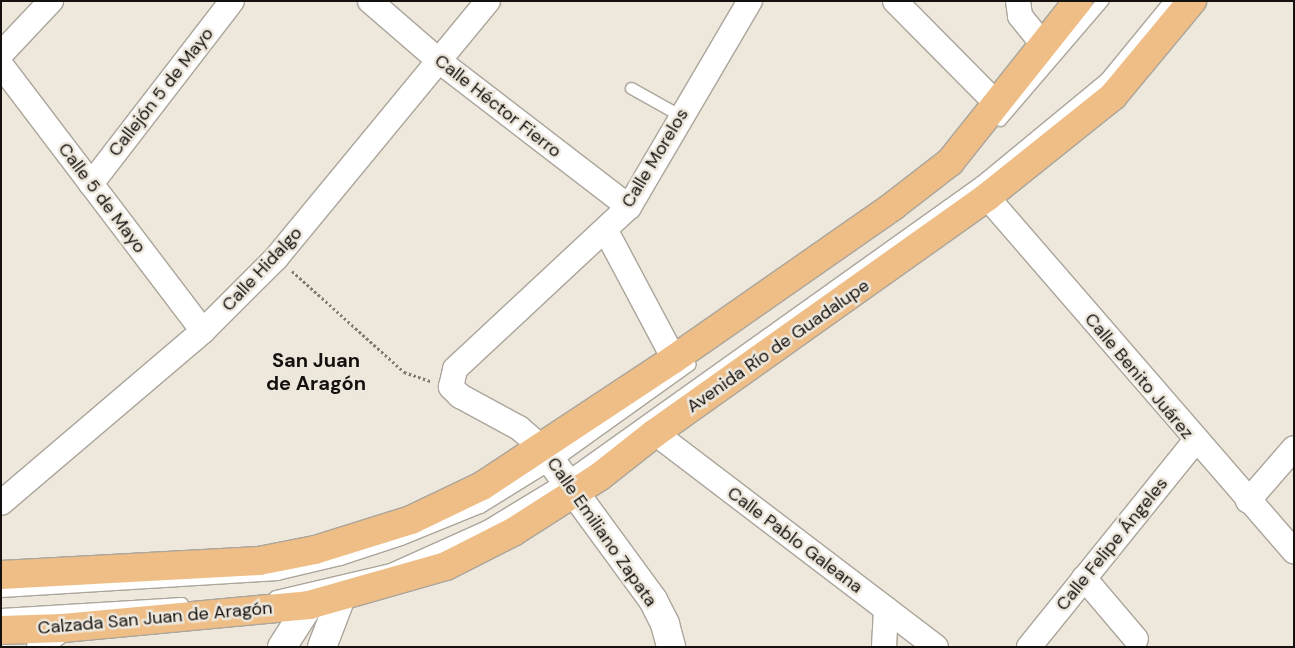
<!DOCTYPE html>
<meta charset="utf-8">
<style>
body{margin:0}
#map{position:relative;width:1295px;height:648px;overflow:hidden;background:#ede7dc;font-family:"DM Sans",sans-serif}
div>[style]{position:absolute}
.path>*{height:3px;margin-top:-1.5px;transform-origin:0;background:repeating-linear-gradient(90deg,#807b74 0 2.5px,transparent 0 5px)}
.roads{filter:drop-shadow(1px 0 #aba59b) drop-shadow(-1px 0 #aba59b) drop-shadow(0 1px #aba59b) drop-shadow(0 -1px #aba59b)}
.service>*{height:11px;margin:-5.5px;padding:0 5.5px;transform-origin:5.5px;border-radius:5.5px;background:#fff}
.minor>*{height:24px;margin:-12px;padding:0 12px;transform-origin:12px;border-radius:12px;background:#fff}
.tertiary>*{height:28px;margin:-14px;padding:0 14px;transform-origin:14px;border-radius:14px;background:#fff}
.primary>*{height:28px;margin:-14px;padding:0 14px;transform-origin:14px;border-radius:14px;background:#efbe86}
span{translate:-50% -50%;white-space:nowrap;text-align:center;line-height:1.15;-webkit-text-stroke:5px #ede7dc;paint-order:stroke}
.street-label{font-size:18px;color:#14110e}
.quarter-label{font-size:20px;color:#14110e;font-weight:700}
.frame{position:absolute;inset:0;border:2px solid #14110e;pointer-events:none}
</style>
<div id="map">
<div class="path">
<i style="left:292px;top:271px;width:151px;rotate:42deg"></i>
<i style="left:404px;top:372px;width:28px;rotate:19deg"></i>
</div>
<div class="roads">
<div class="service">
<i style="left:631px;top:88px;width:57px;rotate:29.2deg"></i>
<i style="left:1000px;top:120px;width:157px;rotate:-49.4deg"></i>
<i style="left:1px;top:591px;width:277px;rotate:-3.5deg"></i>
<i style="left:277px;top:574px;width:65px;rotate:-13.4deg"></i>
<i style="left:340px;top:559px;width:64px;rotate:-18.2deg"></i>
<i style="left:401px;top:539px;width:85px;rotate:-22.1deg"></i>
<i style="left:480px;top:507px;width:86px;rotate:-31.7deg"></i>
<i style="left:553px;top:462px;width:168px;rotate:-35.6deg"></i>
<i style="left:275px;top:596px;width:118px;rotate:-13.2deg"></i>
<i style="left:390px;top:569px;width:105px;rotate:-24.1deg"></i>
<i style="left:486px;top:526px;width:92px;rotate:-31.3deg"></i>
<i style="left:565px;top:478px;width:510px;rotate:-35.5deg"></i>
<i style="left:980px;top:182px;width:163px;rotate:-39.5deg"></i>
<i style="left:1106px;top:78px;width:99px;rotate:-50.7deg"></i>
<i style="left:1px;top:614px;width:181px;rotate:-3.5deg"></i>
</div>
<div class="minor">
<i style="left:370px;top:1px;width:90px;rotate:40.9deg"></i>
<i style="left:438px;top:60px;width:241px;rotate:37.6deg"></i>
<i style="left:895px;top:1px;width:144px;rotate:45.3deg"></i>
<i style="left:1018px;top:1px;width:15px;rotate:82deg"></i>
<i style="left:1020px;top:16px;width:36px;rotate:51deg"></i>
<i style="left:1px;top:54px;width:73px;rotate:-46.7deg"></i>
<i style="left:1px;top:65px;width:334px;rotate:52.8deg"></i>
<i style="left:91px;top:184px;width:231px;rotate:-52.4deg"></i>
<i style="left:987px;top:197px;width:469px;rotate:49.1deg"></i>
<i style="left:606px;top:231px;width:145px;rotate:62deg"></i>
<i style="left:655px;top:433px;width:353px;rotate:37.3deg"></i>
<i style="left:541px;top:447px;width:29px;rotate:-139deg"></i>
<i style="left:519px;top:428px;width:67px;rotate:-151.5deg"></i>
<i style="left:460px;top:396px;width:13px;rotate:-135deg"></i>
<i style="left:451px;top:387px;width:18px;rotate:-77deg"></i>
<i style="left:455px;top:369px;width:238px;rotate:-43deg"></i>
<i style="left:629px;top:207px;width:239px;rotate:-59.6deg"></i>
<i style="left:1248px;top:501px;width:70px;rotate:-49deg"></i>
<i style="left:1px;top:503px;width:265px;rotate:-40.4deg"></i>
<i style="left:203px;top:331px;width:103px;rotate:-45deg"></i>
<i style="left:276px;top:258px;width:333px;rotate:-50.5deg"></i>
<i style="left:1084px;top:578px;width:80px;rotate:49.6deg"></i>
<i style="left:39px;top:647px;width:31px;rotate:-38deg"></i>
<i style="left:884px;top:647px;width:38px;rotate:-87deg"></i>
<i style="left:1029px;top:647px;width:265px;rotate:-51.1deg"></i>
</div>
<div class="tertiary">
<i style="left:541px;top:447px;width:190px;rotate:53.8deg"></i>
<i style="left:653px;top:600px;width:27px;rotate:63deg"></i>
<i style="left:665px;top:624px;width:24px;rotate:75deg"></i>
<i style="left:282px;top:647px;width:50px;rotate:-57.3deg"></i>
<i style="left:322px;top:647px;width:56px;rotate:-69deg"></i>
</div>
<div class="primary">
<i style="left:1px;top:575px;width:258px;rotate:-3.1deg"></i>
<i style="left:259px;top:561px;width:57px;rotate:-11.1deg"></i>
<i style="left:315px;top:550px;width:101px;rotate:-17.4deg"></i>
<i style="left:411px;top:520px;width:79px;rotate:-25.6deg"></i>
<i style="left:482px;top:486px;width:230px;rotate:-33.5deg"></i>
<i style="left:674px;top:359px;width:267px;rotate:-34.9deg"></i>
<i style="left:893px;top:206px;width:72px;rotate:-37.7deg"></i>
<i style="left:950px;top:162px;width:206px;rotate:-51.5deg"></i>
<i style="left:1px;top:630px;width:62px;rotate:-1.8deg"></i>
<i style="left:63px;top:628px;width:247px;rotate:-5.3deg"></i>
<i style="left:309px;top:605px;width:142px;rotate:-15.9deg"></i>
<i style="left:446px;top:566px;width:75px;rotate:-26.9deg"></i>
<i style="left:513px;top:532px;width:102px;rotate:-32.6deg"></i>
<i style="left:599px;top:477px;width:71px;rotate:-38.2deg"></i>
<i style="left:655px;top:433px;width:407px;rotate:-35.4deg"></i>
<i style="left:987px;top:197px;width:161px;rotate:-38.7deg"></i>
<i style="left:1113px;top:96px;width:124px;rotate:-50.3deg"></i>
</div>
</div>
<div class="street-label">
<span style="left:161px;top:92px;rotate:-52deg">Callejón 5 de Mayo</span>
<span style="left:498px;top:106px;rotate:38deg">Calle Héctor Fierro</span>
<span style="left:655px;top:158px;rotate:-59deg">Calle Morelos</span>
<span style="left:102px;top:198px;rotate:53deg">Calle 5 de Mayo</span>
<span style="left:262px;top:269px;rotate:-47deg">Calle Hidalgo</span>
<span style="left:778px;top:346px;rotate:-35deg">Avenida Río de Guadalupe</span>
<span style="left:1139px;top:376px;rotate:50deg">Calle Benito Juárez</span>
<span style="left:602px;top:532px;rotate:55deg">Calle Emiliano Zapata</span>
<span style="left:795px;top:540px;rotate:37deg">Calle Pablo Galeana</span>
<span style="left:1112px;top:544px;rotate:-51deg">Calle Felipe Ángeles</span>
<span style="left:155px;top:618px;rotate:-5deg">Calzada San Juan de Aragón</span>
</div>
<div class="quarter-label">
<span style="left:316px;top:372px">San Juan<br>de Aragón</span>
</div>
<div class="frame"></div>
</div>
